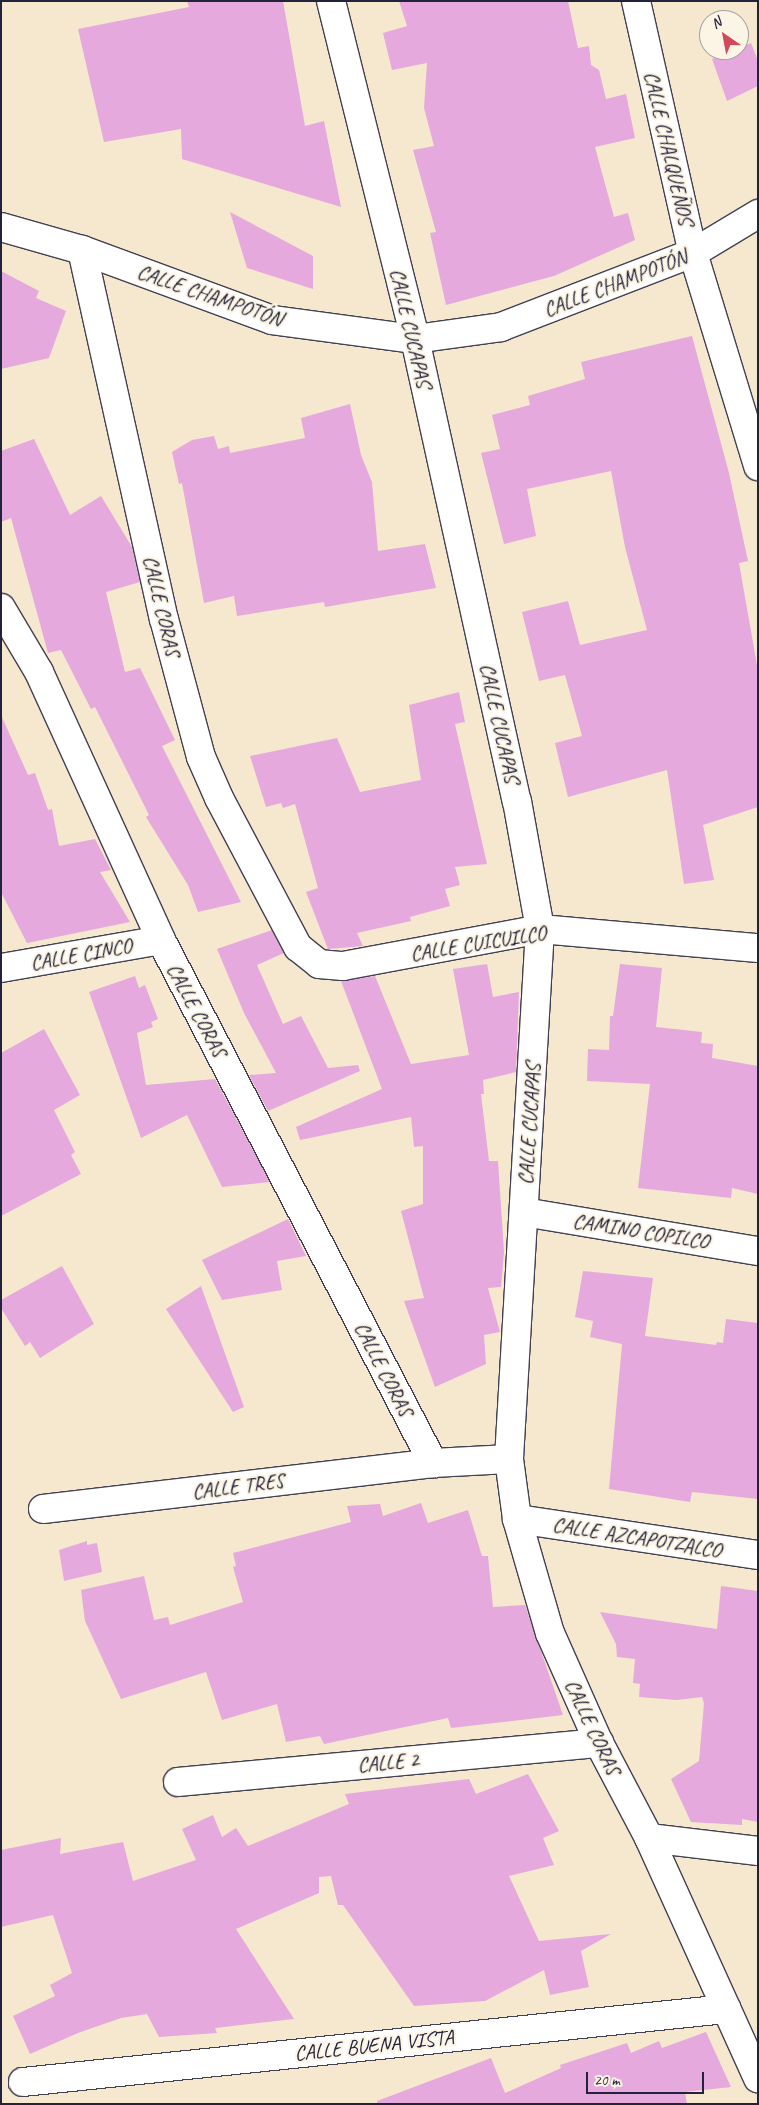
<!DOCTYPE html>
<meta charset="utf-8">
<style>
body{margin:0}
#map{position:relative;width:759px;height:2105px;overflow:hidden;background:#f5e8ce;font-family:Caveat,sans-serif}
div>[style]{position:absolute}
.building>*{inset:0;background:#e5a9de}
.roads{filter:drop-shadow(1px 0 #424051) drop-shadow(-1px 0 #424051) drop-shadow(0 1px #424051) drop-shadow(0 -1px #424051)}
.minor>*{height:28px;margin:-14px;padding:0 14px;transform-origin:14px;border-radius:14px;background:#fff}
span{translate:-50% -50%;white-space:nowrap;text-align:center;line-height:1.15;-webkit-text-stroke:4.5px #fcf5e5;paint-order:stroke}
.street-label{font-size:21px;color:#22223b}
.frame{position:absolute;inset:0;border:2px solid #22223b;pointer-events:none}
.north{position:absolute;left:699px;top:10px;width:50px;height:50px;box-sizing:border-box;background:#fcf5e5;border:1px solid #a5a1a1;border-radius:50%;rotate:327deg;font-size:14px;font-weight:700;line-height:20px;text-align:center;color:#22223b}
.north::after{content:'';display:block;margin:auto;width:18px;height:22px;background:#d1495b;clip-path:polygon(50% 0,100% 100%,50% 72%,0 100%)}
.scale{position:absolute;left:586px;top:2072px;width:118px;height:22px;box-sizing:border-box;border:2px solid #22223b;border-top:0;padding-left:6px;font-size:15px;line-height:18px;white-space:nowrap;color:#22223b;-webkit-text-stroke:4px #fcf5e5;paint-order:stroke}
</style>
<div id="map">
<div class="building">
<i style="clip-path:polygon(187px 1px,283px 1px,305px 126px,324px 121px,341px 207px,182px 159px,181px 129px,104px 142px,78px 29px,189px 7px)"></i>
<i style="clip-path:polygon(399px 1px,568px 1px,578px 48px,589px 46px,591px 65px,599px 70px,606px 99px,626px 94px,635px 138px,595px 147px,614px 217px,628px 213px,635px 240px,554px 276px,446px 305px,430px 233px,436px 232px,413px 150px,434px 146px,424px 108px,427px 63px,392px 70px,383px 33px,407px 26px)"></i>
<i style="clip-path:polygon(751px 43px,758px 61px,758px 86px,727px 101px,712px 59px)"></i>
<i style="clip-path:polygon(230px 212px,313px 256px,313px 289px,247px 268px)"></i>
<i style="clip-path:polygon(1px 271px,39px 291px,36px 298px,66px 311px,49px 358px,1px 369px)"></i>
<i style="clip-path:polygon(692px 336px,729px 473px,748px 561px,739px 563px,758px 671px,758px 807px,703px 825px,714px 880px,684px 884px,667px 770px,568px 797px,555px 743px,582px 736px,565px 675px,539px 681px,522px 612px,568px 601px,580px 645px,647px 630px,625px 547px,611px 471px,527px 489px,536px 536px,504px 544px,481px 453px,500px 449px,492px 415px,530px 405px,528px 396px,585px 379px,581px 362px)"></i>
<i style="clip-path:polygon(350px 404px,361px 455px,372px 482px,378px 551px,425px 544px,436px 588px,325px 607px,324px 602px,237px 616px,234px 596px,204px 603px,182px 483px,179px 484px,172px 452px,192px 440px,214px 436px,218px 449px,229px 446px,230px 453px,305px 438px,301px 418px)"></i>
<i style="clip-path:polygon(34px 439px,70px 515px,101px 496px,132px 547px,140px 582px,106px 592px,125px 672px,140px 668px,175px 740px,162px 746px,241px 902px,198px 912px,188px 885px,146px 817px,149px 815px,95px 707px,91px 709px,61px 650px,48px 653px,11px 518px,1px 522px,1px 451px)"></i>
<i style="clip-path:polygon(459px 692px,465px 722px,455px 724px,487px 864px,455px 867px,460px 885px,445px 889px,450px 906px,410px 917px,411px 921px,357px 933px,363px 946px,328px 949px,306px 892px,318px 888px,295px 804px,283px 808px,281px 803px,266px 807px,250px 756px,337px 738px,360px 792px,421px 780px,409px 705px)"></i>
<i style="clip-path:polygon(1px 715px,28px 775px,35px 773px,48px 810px,52px 809px,59px 846px,95px 839px,111px 870px,100px 872px,130px 922px,27px 943px,1px 892px)"></i>
<i style="clip-path:polygon(272px 930px,284px 953px,257px 965px,283px 1024px,301px 1016px,328px 1068px,358px 1065px,360px 1071px,268px 1111px,249px 1075px,276px 1073px,244px 1013px,217px 949px)"></i>
<i style="clip-path:polygon(487px 964px,493px 997px,519px 992px,516px 1072px,483px 1080px,484px 1094px,481px 1094px,489px 1161px,498px 1161px,504px 1252px,501px 1287px,488px 1288px,500px 1332px,484px 1335px,486px 1364px,435px 1387px,404px 1301px,424px 1298px,401px 1211px,423px 1204px,423px 1146px,414px 1147px,411px 1117px,300px 1140px,296px 1127px,382px 1089px,341px 981px,375px 976px,411px 1064px,469px 1055px,453px 969px)"></i>
<i style="clip-path:polygon(620px 964px,662px 968px,656px 1027px,702px 1032px,701px 1043px,713px 1044px,712px 1058px,758px 1066px,758px 1194px,732px 1188px,731px 1198px,638px 1188px,650px 1084px,587px 1081px,588px 1049px,609px 1050px,610px 1016px,613px 1016px)"></i>
<i style="clip-path:polygon(135px 976px,139px 988px,145px 985px,158px 1019px,151px 1022px,153px 1027px,137px 1033px,146px 1085px,215px 1079px,270px 1182px,222px 1187px,187px 1115px,141px 1138px,89px 992px)"></i>
<i style="clip-path:polygon(44px 1029px,80px 1095px,54px 1110px,75px 1152px,71px 1155px,81px 1174px,1px 1216px,1px 1053px)"></i>
<i style="clip-path:polygon(288px 1219px,306px 1256px,277px 1261px,282px 1290px,222px 1300px,202px 1260px)"></i>
<i style="clip-path:polygon(62px 1266px,94px 1324px,40px 1358px,30px 1342px,25px 1346px,1px 1308px,1px 1300px)"></i>
<i style="clip-path:polygon(583px 1271px,653px 1278px,645px 1336px,716px 1345px,717px 1342px,723px 1343px,726px 1319px,758px 1323px,758px 1499px,692px 1492px,690px 1502px,609px 1489px,622px 1344px,590px 1337px,593px 1321px,575px 1317px)"></i>
<i style="clip-path:polygon(201px 1286px,244px 1407px,233px 1412px,166px 1309px)"></i>
<i style="clip-path:polygon(421px 1503px,428px 1523px,468px 1510px,482px 1556px,488px 1556px,493px 1607px,525px 1605px,563px 1715px,451px 1728px,448px 1718px,324px 1744px,320px 1736px,286px 1742px,277px 1704px,222px 1720px,206px 1672px,121px 1699px,85px 1621px,81px 1590px,144px 1576px,154px 1620px,168px 1617px,170px 1625px,243px 1602px,233px 1567px,236px 1566px,233px 1553px,351px 1522px,347px 1506px,380px 1504px,383px 1516px)"></i>
<i style="clip-path:polygon(87px 1541px,87px 1545px,97px 1543px,102px 1572px,64px 1581px,59px 1550px)"></i>
<i style="clip-path:polygon(721px 1586px,758px 1591px,758px 1822px,742px 1819px,742px 1825px,691px 1822px,671px 1779px,699px 1761px,704px 1703px,702px 1697px,677px 1700px,639px 1697px,640px 1684px,633px 1683px,635px 1659px,617px 1657px,616px 1644px,600px 1612px,717px 1629px)"></i>
<i style="clip-path:polygon(528px 1774px,559px 1831px,543px 1838px,554px 1865px,509px 1876px,539px 1941px,611px 1934px,581px 1951px,589px 1987px,550px 1995px,544px 1970px,485px 2001px,414px 2006px,343px 1905px,338px 1905px,331px 1876px,319px 1877px,319px 1893px,236px 1929px,294px 2019px,215px 2028px,217px 2033px,159px 2037px,147px 2014px,121px 2018px,78px 2033px,30px 2054px,13px 2016px,55px 1996px,50px 1985px,72px 1973px,53px 1915px,1px 1927px,1px 1850px,61px 1838px,60px 1854px,123px 1842px,133px 1881px,196px 1860px,182px 1829px,213px 1815px,222px 1837px,236px 1828px,248px 1846px,349px 1804px,345px 1794px,469px 1779px,476px 1794px)"></i>
<i style="clip-path:polygon(706px 2032px,731px 2087px,685px 2092px,687px 2104px,377px 2104px,377px 2101px,491px 2058px,505px 2093px,561px 2068px,560px 2065px,627px 2043px,631px 2053px,659px 2041px,662px 2048px)"></i>
</div>
<div class="roads">
<div class="minor">
<i style="left:331px;top:1px;width:348px;rotate:76deg"></i>
<i style="left:415px;top:339px;width:473px;rotate:77.6deg"></i>
<i style="left:517px;top:801px;width:130px;rotate:79.8deg"></i>
<i style="left:540px;top:929px;width:531px;rotate:93.35deg"></i>
<i style="left:636px;top:1px;width:258px;rotate:77.3deg"></i>
<i style="left:693px;top:253px;width:223px;rotate:73deg"></i>
<i style="left:1px;top:227px;width:84px;rotate:15.9deg"></i>
<i style="left:82px;top:250px;width:202px;rotate:20.2deg"></i>
<i style="left:272px;top:320px;width:144px;rotate:7.6deg"></i>
<i style="left:415px;top:339px;width:87px;rotate:-7.9deg"></i>
<i style="left:501px;top:327px;width:206px;rotate:-21.1deg"></i>
<i style="left:693px;top:253px;width:76px;rotate:-31deg"></i>
<i style="left:82px;top:250px;width:378px;rotate:77.5deg"></i>
<i style="left:164px;top:619px;width:143px;rotate:75deg"></i>
<i style="left:201px;top:757px;width:45px;rotate:66.3deg"></i>
<i style="left:219px;top:798px;width:169px;rotate:62.1deg"></i>
<i style="left:298px;top:947px;width:27px;rotate:39deg"></i>
<i style="left:319px;top:964px;width:24px;rotate:5deg"></i>
<i style="left:343px;top:966px;width:200px;rotate:-10.6deg"></i>
<i style="left:540px;top:929px;width:219px;rotate:5deg"></i>
<i style="left:1px;top:608px;width:74px;rotate:59.3deg"></i>
<i style="left:39px;top:672px;width:294px;rotate:65.5deg"></i>
<i style="left:161px;top:940px;width:590px;rotate:62.52deg"></i>
<i style="left:433px;top:1463px;width:76px;rotate:-3deg"></i>
<i style="left:509px;top:1459px;width:61px;rotate:82.4deg"></i>
<i style="left:517px;top:1519px;width:119px;rotate:73.9deg"></i>
<i style="left:550px;top:1633px;width:120px;rotate:66deg"></i>
<i style="left:599px;top:1743px;width:107px;rotate:62.2deg"></i>
<i style="left:649px;top:1838px;width:264px;rotate:65.6deg"></i>
<i style="left:1px;top:968px;width:162px;rotate:-9.9deg"></i>
<i style="left:524px;top:1212px;width:237px;rotate:9.5deg"></i>
<i style="left:43px;top:1509px;width:393px;rotate:-6.7deg"></i>
<i style="left:517px;top:1519px;width:244px;rotate:8.5deg"></i>
<i style="left:178px;top:1782px;width:423px;rotate:-5.3deg"></i>
<i style="left:649px;top:1838px;width:110px;rotate:6.8deg"></i>
<i style="left:23px;top:2082px;width:707px;rotate:-5.93deg"></i>
</div>
</div>
<div class="street-label">
<span style="left:669px;top:148px;rotate:77deg">CALLE CHALQUEÑOS</span>
<span style="left:615px;top:283px;rotate:-21deg">CALLE CHAMPOTÓN</span>
<span style="left:210px;top:295px;rotate:19deg">CALLE CHAMPOTÓN</span>
<span style="left:411px;top:328px;rotate:77deg">CALLE CUCAPAS</span>
<span style="left:162px;top:606px;rotate:77deg">CALLE CORAS</span>
<span style="left:500px;top:723px;rotate:78deg">CALLE CUCAPAS</span>
<span style="left:478px;top:943px;rotate:-9deg">CALLE CUICUILCO</span>
<span style="left:81px;top:954px;rotate:-10deg">CALLE CINCO</span>
<span style="left:197px;top:1010px;rotate:62deg">CALLE CORAS</span>
<span style="left:529px;top:1124px;rotate:-86deg">CALLE CUCAPAS</span>
<span style="left:641px;top:1231px;rotate:9deg">CAMINO COPILCO</span>
<span style="left:384px;top:1369px;rotate:63deg">CALLE CORAS</span>
<span style="left:238px;top:1486px;rotate:-7deg">CALLE TRES</span>
<span style="left:637px;top:1537px;rotate:9deg">CALLE AZCAPOTZALCO</span>
<span style="left:593px;top:1727px;rotate:65deg">CALLE CORAS</span>
<span style="left:388px;top:1762px;rotate:-5deg">CALLE 2</span>
<span style="left:374px;top:2045px;rotate:-6deg">CALLE BUENA VISTA</span>
</div>
<div class="frame"></div>
<div class="north">N</div>
<div class="scale">20 m</div>
</div>
